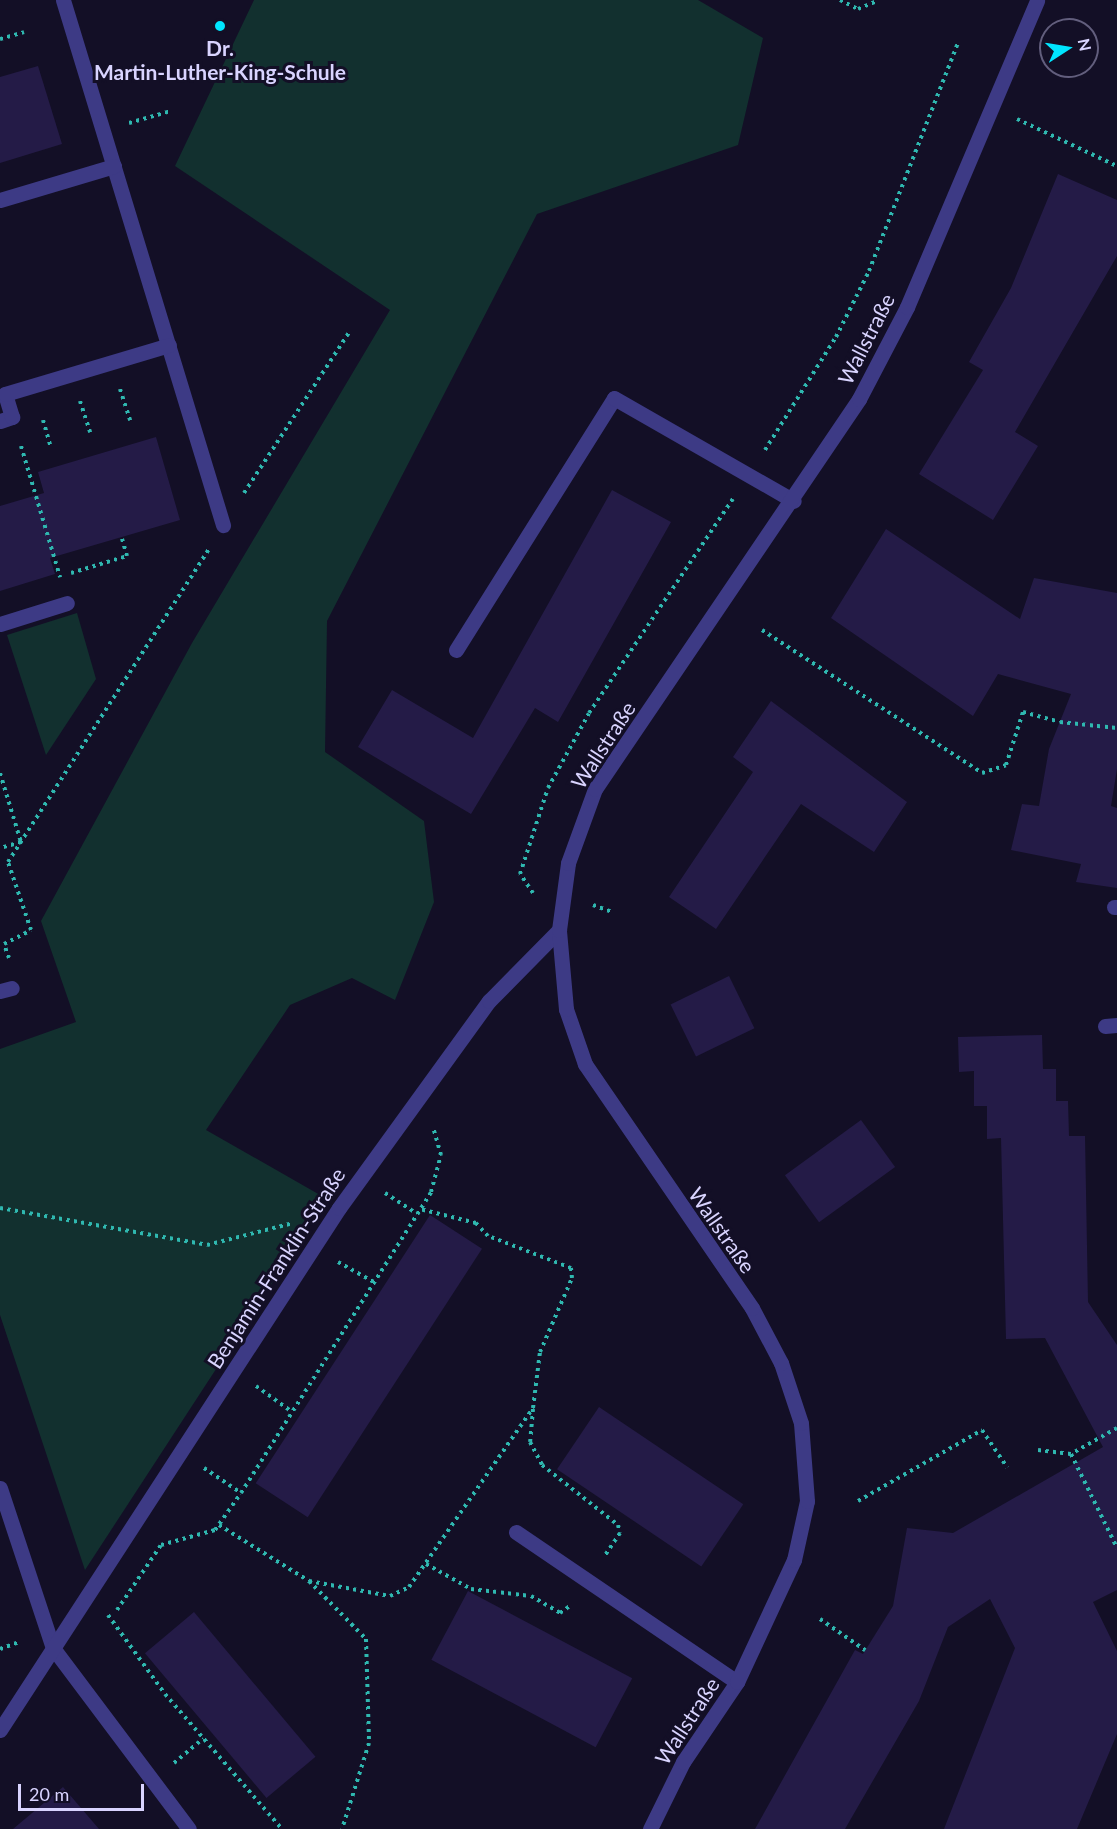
<!DOCTYPE html>
<meta charset="utf-8">
<style>
body{margin:0}
#map{position:relative;width:1117px;height:1829px;overflow:hidden;background:#130f26;font-family:Lato,sans-serif}
div>[style]{position:absolute}
.green>*{inset:0;background:#12302f}
.building>*{inset:0;background:#241b47;transform-origin:0 0}
.path>*{height:4px;margin-top:-2px;transform-origin:0;background:repeating-linear-gradient(90deg,#2fb8b0 0 3px,transparent 0 7.5px)}
.minor>*{height:15px;margin:-7.5px;padding:0 7.5px;transform-origin:7.5px;border-radius:7.5px;background:#3d3a85}
.dots>*{width:16px;height:16px;translate:-50% -50%;box-sizing:border-box;border:3px solid #130f26;border-radius:50%}
span{translate:-50% -50%;white-space:nowrap;text-align:center;line-height:1.15;-webkit-text-stroke:6px #130f26;paint-order:stroke}
.poi-label{font-size:21px;color:#d9d4ff;font-weight:700}
.street-label{font-size:21px;color:#d9d4ff}
.north{position:absolute;left:1039px;top:18px;width:60px;height:60px;box-sizing:border-box;background:#130f26;border:2px solid #625e7d;border-radius:50%;rotate:78deg;font-size:16px;font-weight:700;line-height:24px;text-align:center;color:#d9d4ff}
.north::after{content:'';display:block;margin:auto;width:21px;height:27px;background:#00e5ff;clip-path:polygon(50% 0,100% 100%,50% 72%,0 100%)}
.scale{position:absolute;left:18px;top:1784px;width:126px;height:27px;box-sizing:border-box;border:3px solid #d9d4ff;border-top:0;padding-left:8px;font-size:18px;line-height:21px;white-space:nowrap;color:#d9d4ff;-webkit-text-stroke:4px #130f26;paint-order:stroke}
</style>
<div id="map">
<div class="green">
<i style="clip-path:polygon(254px 0,698px 0,763px 38px,738px 145px,537px 214px,327px 621px,325px 752px,424px 821px,434px 902px,395px 1000px,352px 978px,290px 1005px,206px 1130px,327px 1199px,85px 1570px,0 1315px,0 1049px,76px 1022px,41px 921px,192px 643px,390px 310px,175px 166px)"></i>
<i style="clip-path:polygon(77px 613px,96px 679px,46px 755px,7px 635px)"></i>
</div>
<div class="building">
<i style="clip-path:polygon(38px 66px,62px 144px,0 163px,0 77px)"></i>
<i style="clip-path:polygon(1058px 174px,1117px 200px,1117px 256px,1015px 432px,1038px 446px,993px 520px,919px 474px,983px 370px,969px 362px,1011px 288px)"></i>
<i style="clip-path:polygon(156px 437px,180px 520px,50px 558px,55px 574px,0 591px,0 506px,44px 493px,38px 472px)"></i>
<i style="clip-path:polygon(612px 490px,671px 522px,558px 722px,535px 708px,471px 814px,358px 747px,392px 690px,473px 738px)"></i>
<i style="clip-path:polygon(886px 529px,1020px 619px,1034px 578px,1117px 593px,1117px 769px,1111px 806px,1117px 808px,1117px 888px,1076px 882px,1081px 864px,1011px 850px,1022px 804px,1039px 806px,1049px 749px,1071px 694px,998px 674px,973px 716px,831px 618px)"></i>
<i style="clip-path:polygon(771px 701px,907px 802px,874px 852px,801px 804px,716px 929px,669px 897px,753px 772px,733px 757px)"></i>
<i style="left:729px;top:976px;width:58px;height:65px;rotate:64deg"></i>
<i style="clip-path:polygon(1042px 1035px,1043px 1069px,1056px 1069px,1056px 1101px,1068px 1101px,1069px 1136px,1085px 1136px,1088px 1302px,1117px 1345px,1117px 1590px,1093px 1602px,1117px 1651px,1117px 1734px,1077px 1829px,944px 1829px,1015px 1648px,990px 1599px,948px 1627px,919px 1701px,845px 1829px,755px 1829px,855px 1650px,863px 1654px,893px 1606px,907px 1528px,953px 1533px,1103px 1447px,1045px 1338px,1006px 1339px,1001px 1138px,987px 1139px,987px 1106px,974px 1106px,974px 1071px,959px 1072px,958px 1037px)"></i>
<i style="left:861px;top:1120px;width:58px;height:94px;rotate:54deg"></i>
<i style="left:430px;top:1215px;width:62px;height:320px;rotate:33deg"></i>
<i style="left:599px;top:1407px;width:174px;height:75px;rotate:34deg"></i>
<i style="left:468px;top:1591px;width:186px;height:78px;rotate:28deg"></i>
<i style="left:194px;top:1612px;width:189px;height:64px;rotate:50deg"></i>
<i style="clip-path:polygon(63px 1787px,99px 1829px,13px 1829px)"></i>
</div>
<div class="path">
<i style="left:840px;top:0;width:20px;rotate:27deg"></i>
<i style="left:858px;top:9px;width:21px;rotate:-23deg"></i>
<i style="left:0;top:39px;width:25px;rotate:-16deg"></i>
<i style="left:1017px;top:119px;width:110px;rotate:25.2deg"></i>
<i style="left:129px;top:123px;width:44px;rotate:-15.9deg"></i>
<i style="left:120px;top:389px;width:33px;rotate:72deg"></i>
<i style="left:80px;top:401px;width:33px;rotate:72deg"></i>
<i style="left:43px;top:420px;width:26px;rotate:74deg"></i>
<i style="left:21px;top:446px;width:137px;rotate:73.4deg"></i>
<i style="left:765px;top:450px;width:133px;rotate:-57.9deg"></i>
<i style="left:836px;top:337px;width:74px;rotate:-63.4deg"></i>
<i style="left:869px;top:271px;width:245px;rotate:-68.7deg"></i>
<i style="left:244px;top:493px;width:194px;rotate:-56.8deg"></i>
<i style="left:71px;top:573px;width:59px;rotate:-16.9deg"></i>
<i style="left:127px;top:556px;width:18px;rotate:-106deg"></i>
<i style="left:762px;top:630px;width:262px;rotate:33deg"></i>
<i style="left:982px;top:773px;width:25px;rotate:-18deg"></i>
<i style="left:1006px;top:765px;width:56px;rotate:-72.2deg"></i>
<i style="left:1023px;top:712px;width:38px;rotate:15deg"></i>
<i style="left:1060px;top:722px;width:57px;rotate:6deg"></i>
<i style="left:0;top:773px;width:72px;rotate:73.1deg"></i>
<i style="left:21px;top:842px;width:22px;rotate:164deg"></i>
<i style="left:533px;top:893px;width:23px;rotate:-124deg"></i>
<i style="left:520px;top:874px;width:90px;rotate:-72deg"></i>
<i style="left:548px;top:788px;width:85px;rotate:-61.3deg"></i>
<i style="left:589px;top:713px;width:258px;rotate:-56.1deg"></i>
<i style="left:593px;top:905px;width:20px;rotate:20deg"></i>
<i style="left:9px;top:958px;width:15px;rotate:-110deg"></i>
<i style="left:4px;top:944px;width:30px;rotate:-27deg"></i>
<i style="left:31px;top:930px;width:72px;rotate:-108.7deg"></i>
<i style="left:8px;top:862px;width:371px;rotate:-57.3deg"></i>
<i style="left:385px;top:1193px;width:38px;rotate:33deg"></i>
<i style="left:0;top:1208px;width:210px;rotate:10.1deg"></i>
<i style="left:207px;top:1245px;width:89px;rotate:-14.3deg"></i>
<i style="left:338px;top:1262px;width:41px;rotate:29.1deg"></i>
<i style="left:256px;top:1386px;width:44px;rotate:35.8deg"></i>
<i style="left:533px;top:1409px;width:33px;rotate:95deg"></i>
<i style="left:530px;top:1442px;width:26px;rotate:62deg"></i>
<i style="left:542px;top:1465px;width:97px;rotate:38.3deg"></i>
<i style="left:618px;top:1525px;width:8px;rotate:76deg"></i>
<i style="left:620px;top:1533px;width:29px;rotate:124deg"></i>
<i style="left:1117px;top:1428px;width:53px;rotate:150.5deg"></i>
<i style="left:1071px;top:1454px;width:105px;rotate:63.9deg"></i>
<i style="left:1038px;top:1450px;width:33px;rotate:7deg"></i>
<i style="left:204px;top:1468px;width:45px;rotate:34deg"></i>
<i style="left:858px;top:1501px;width:143px;rotate:-29.8deg"></i>
<i style="left:982px;top:1430px;width:45px;rotate:56deg"></i>
<i style="left:219px;top:1525px;width:106px;rotate:31.9deg"></i>
<i style="left:309px;top:1581px;width:81px;rotate:45.5deg"></i>
<i style="left:366px;top:1639px;width:104px;rotate:88.3deg"></i>
<i style="left:369px;top:1743px;width:90px;rotate:107.4deg"></i>
<i style="left:426px;top:1564px;width:51px;rotate:29.1deg"></i>
<i style="left:471px;top:1589px;width:60px;rotate:6.7deg"></i>
<i style="left:531px;top:1596px;width:34px;rotate:30deg"></i>
<i style="left:560px;top:1613px;width:14px;rotate:-36deg"></i>
<i style="left:309px;top:1581px;width:82px;rotate:10.5deg"></i>
<i style="left:390px;top:1596px;width:21px;rotate:-25deg"></i>
<i style="left:409px;top:1587px;width:218px;rotate:-55.3deg"></i>
<i style="left:533px;top:1408px;width:56px;rotate:-82.9deg"></i>
<i style="left:540px;top:1352px;width:81px;rotate:-66.6deg"></i>
<i style="left:572px;top:1278px;width:10px;rotate:-96deg"></i>
<i style="left:571px;top:1268px;width:89px;rotate:-158.9deg"></i>
<i style="left:488px;top:1236px;width:18px;rotate:-133deg"></i>
<i style="left:476px;top:1223px;width:58px;rotate:-166deg"></i>
<i style="left:117px;top:1610px;width:78px;rotate:-55.9deg"></i>
<i style="left:161px;top:1545px;width:56px;rotate:-15.5deg"></i>
<i style="left:215px;top:1530px;width:45px;rotate:-54.9deg"></i>
<i style="left:241px;top:1493px;width:356px;rotate:-57.7deg"></i>
<i style="left:431px;top:1192px;width:38px;rotate:-75deg"></i>
<i style="left:441px;top:1155px;width:26px;rotate:-106deg"></i>
<i style="left:108px;top:1615px;width:97px;rotate:54.2deg"></i>
<i style="left:165px;top:1694px;width:179px;rotate:49.1deg"></i>
<i style="left:820px;top:1619px;width:55px;rotate:34.6deg"></i>
<i style="left:0;top:1649px;width:20px;rotate:-20deg"></i>
<i style="left:174px;top:1763px;width:38px;rotate:-40deg"></i>
</div>
<div class="minor">
<i style="left:63px;top:0;width:549px;rotate:73.05deg"></i>
<i style="left:0;top:200px;width:119px;rotate:-16.6deg"></i>
<i style="left:0;top:421px;width:13px;rotate:-18deg"></i>
<i style="left:12px;top:417px;width:24px;rotate:-107deg"></i>
<i style="left:5px;top:394px;width:171px;rotate:-16.6deg"></i>
<i style="left:0;top:624px;width:70px;rotate:-17.4deg"></i>
<i style="left:456px;top:650px;width:297px;rotate:-57.9deg"></i>
<i style="left:614px;top:398px;width:207px;rotate:29.8deg"></i>
<i style="left:1114px;top:907px;width:3px"></i>
<i style="left:0;top:991px;width:12px;rotate:-14deg"></i>
<i style="left:1105px;top:1026px;width:12px;rotate:-5deg"></i>
<i style="left:0;top:1488px;width:169px;rotate:71.7deg"></i>
<i style="left:53px;top:1648px;width:226px;rotate:53.1deg"></i>
<i style="left:516px;top:1532px;width:267px;rotate:34.2deg"></i>
<i style="left:0;top:1730px;width:622px;rotate:-57deg"></i>
<i style="left:339px;top:1208px;width:256px;rotate:-54.1deg"></i>
<i style="left:489px;top:1001px;width:100px;rotate:-45.4deg"></i>
<i style="left:650px;top:1829px;width:75px;rotate:-63.8deg"></i>
<i style="left:683px;top:1762px;width:97px;rotate:-56deg"></i>
<i style="left:737px;top:1682px;width:135px;rotate:-65deg"></i>
<i style="left:794px;top:1560px;width:60px;rotate:-77.6deg"></i>
<i style="left:807px;top:1501px;width:78px;rotate:-94.4deg"></i>
<i style="left:801px;top:1423px;width:63px;rotate:-108.4deg"></i>
<i style="left:781px;top:1363px;width:62px;rotate:-117.8deg"></i>
<i style="left:752px;top:1308px;width:296px;rotate:-124.4deg"></i>
<i style="left:585px;top:1064px;width:58px;rotate:-109.1deg"></i>
<i style="left:566px;top:1009px;width:79px;rotate:-95.1deg"></i>
<i style="left:559px;top:930px;width:68px;rotate:-82.3deg"></i>
<i style="left:568px;top:863px;width:79px;rotate:-70deg"></i>
<i style="left:595px;top:789px;width:471px;rotate:-55.9deg"></i>
<i style="left:859px;top:399px;width:104px;rotate:-62.4deg"></i>
<i style="left:907px;top:307px;width:333px;rotate:-67deg"></i>
</div>
<div class="dots">
<i style="left:220px;top:26px;background:#00e5ff"></i>
</div>
<div class="poi-label">
<span style="left:220px;top:60px">Dr.<br>Martin-Luther-King-Schule</span>
</div>
<div class="street-label">
<span style="left:866px;top:339px;rotate:-63deg">Wallstraße</span>
<span style="left:603px;top:745px;rotate:-57deg">Wallstraße</span>
<span style="left:722px;top:1230px;rotate:55deg">Wallstraße</span>
<span style="left:276px;top:1268px;rotate:-57deg">Benjamin-Franklin-Straße</span>
<span style="left:687px;top:1721px;rotate:-57deg">Wallstraße</span>
</div>
<div class="north">N</div>
<div class="scale">20 m</div>
</div>
